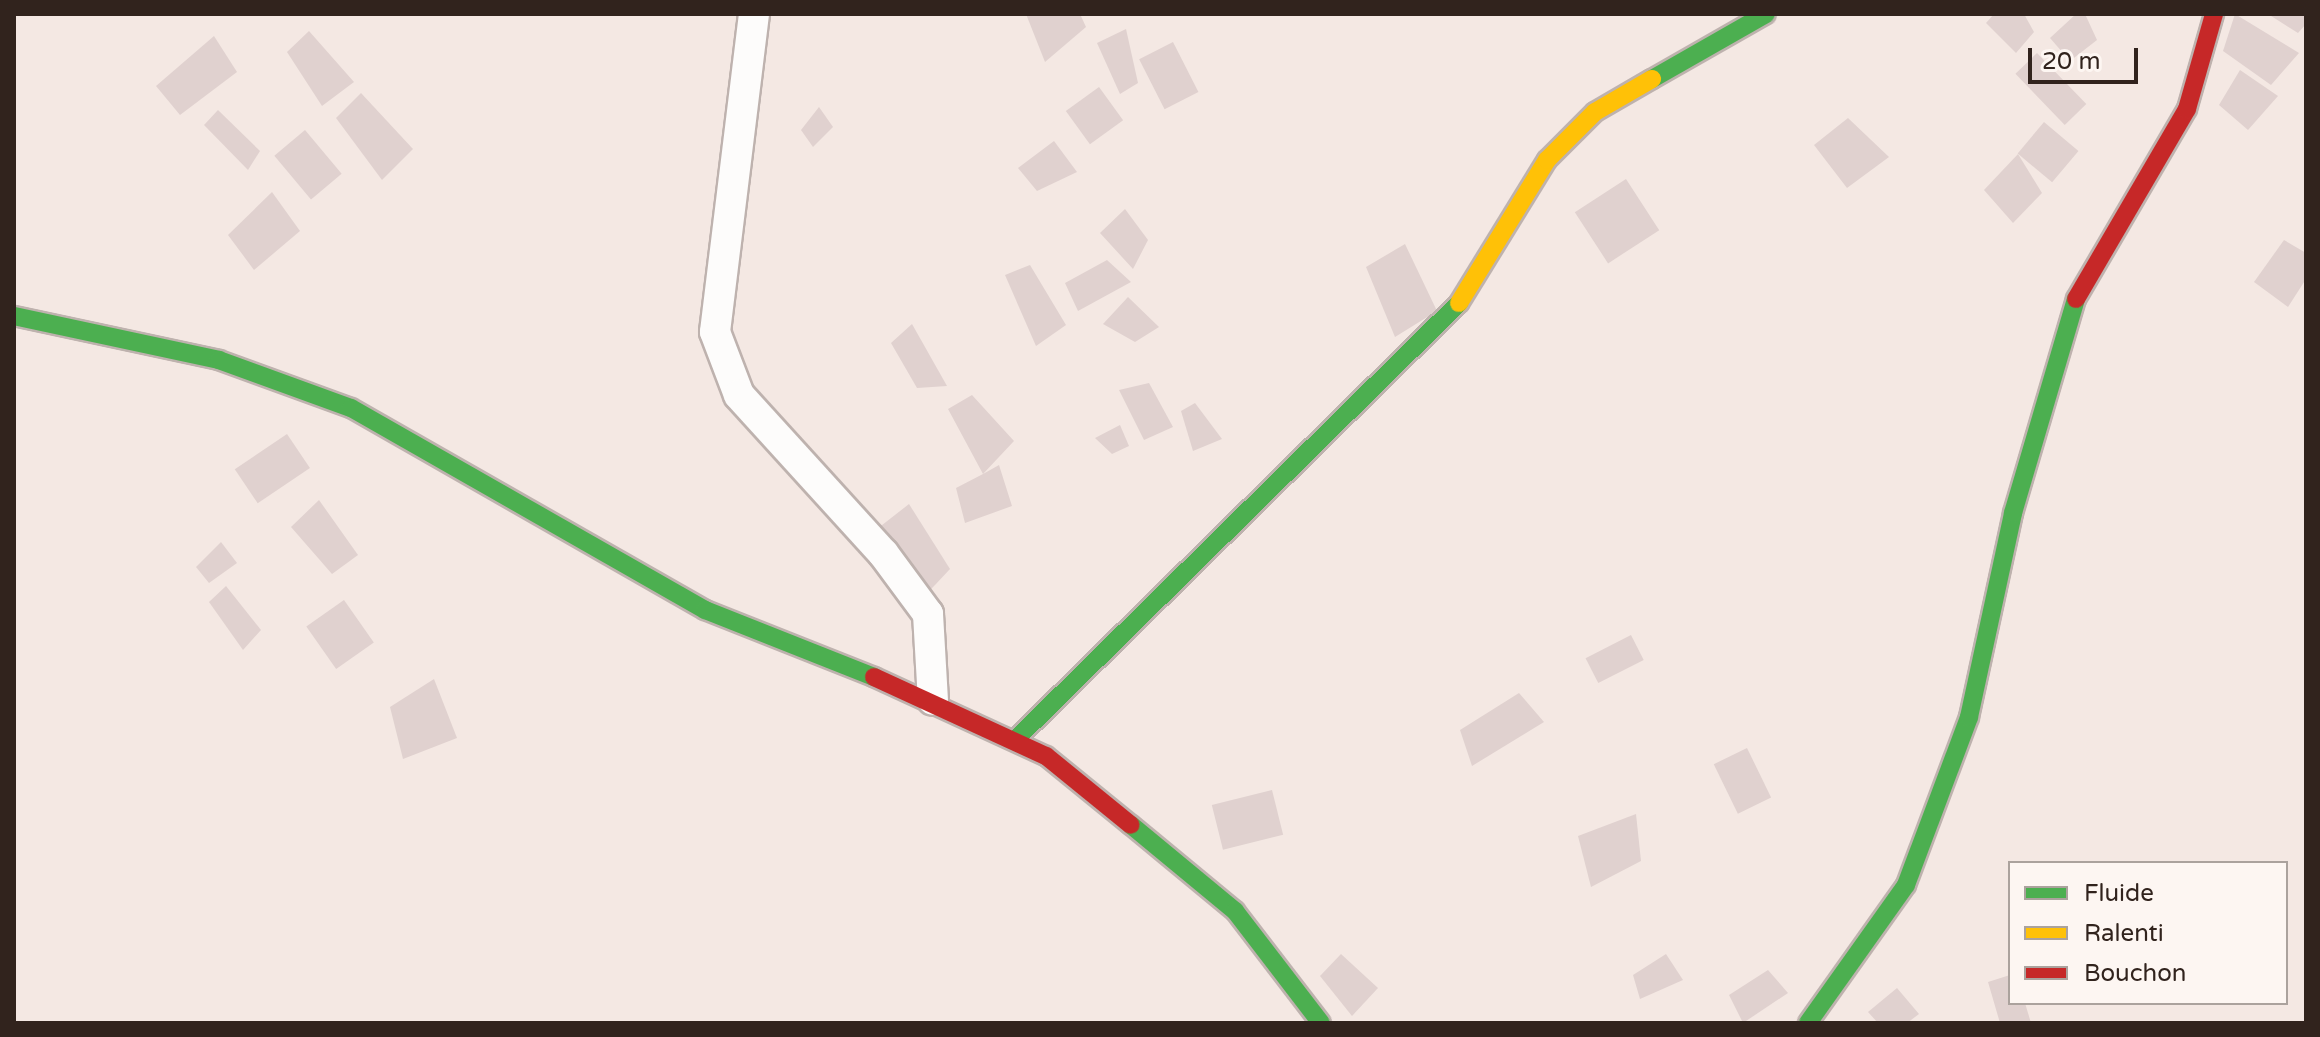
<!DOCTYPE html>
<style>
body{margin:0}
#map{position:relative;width:2320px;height:1037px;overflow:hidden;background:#f4e8e3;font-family:"Varela Round",sans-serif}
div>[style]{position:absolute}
.building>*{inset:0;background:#e0d1cf;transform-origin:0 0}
.roads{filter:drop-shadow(2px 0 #beb2ae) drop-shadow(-2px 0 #beb2ae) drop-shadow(0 2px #beb2ae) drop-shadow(0 -2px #beb2ae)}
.street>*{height:30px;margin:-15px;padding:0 15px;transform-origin:15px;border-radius:15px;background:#fdfcfb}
.fast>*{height:18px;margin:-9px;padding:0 9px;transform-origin:9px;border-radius:9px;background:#4caf50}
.slow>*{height:18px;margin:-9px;padding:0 9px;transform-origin:9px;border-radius:9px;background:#ffc107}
.jam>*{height:18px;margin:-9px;padding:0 9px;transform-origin:9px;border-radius:9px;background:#c62828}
span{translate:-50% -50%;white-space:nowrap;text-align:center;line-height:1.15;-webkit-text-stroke:6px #fdf6f2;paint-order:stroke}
.frame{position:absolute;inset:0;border:16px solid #31231d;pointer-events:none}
.legend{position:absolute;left:2008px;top:861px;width:280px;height:144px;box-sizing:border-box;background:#fdf6f2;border:2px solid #aba29d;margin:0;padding:10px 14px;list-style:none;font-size:24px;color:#31231d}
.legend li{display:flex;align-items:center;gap:16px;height:40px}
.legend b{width:40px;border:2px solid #aba29d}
.scale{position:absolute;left:2028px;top:48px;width:110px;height:36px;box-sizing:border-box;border:4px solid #31231d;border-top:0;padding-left:10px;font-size:24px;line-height:28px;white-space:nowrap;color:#31231d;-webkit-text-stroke:6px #fdf6f2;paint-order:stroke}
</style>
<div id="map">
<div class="building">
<i style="clip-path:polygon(1026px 14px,1080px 14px,1086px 27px,1045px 62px)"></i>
<i style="clip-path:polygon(1994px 14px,2024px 14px,2034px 32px,2016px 53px,1986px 23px)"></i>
<i style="clip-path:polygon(2076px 14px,2085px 14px,2097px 40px,2070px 61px,2050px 38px)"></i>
<i style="clip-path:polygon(2235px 14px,2299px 53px,2271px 85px,2223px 51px)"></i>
<i style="clip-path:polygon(2268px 14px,2306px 14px,2306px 24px,2298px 33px)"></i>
<i style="clip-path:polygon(1126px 29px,1138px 83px,1120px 94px,1097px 43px)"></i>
<i style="clip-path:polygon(309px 31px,354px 82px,322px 106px,287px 52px)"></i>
<i style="clip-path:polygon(214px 36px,237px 72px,180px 115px,156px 86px)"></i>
<i style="left:1173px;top:42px;width:56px;height:38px;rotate:63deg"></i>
<i style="left:2037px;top:53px;width:71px;height:30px;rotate:46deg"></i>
<i style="clip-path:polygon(2240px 70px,2278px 96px,2248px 130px,2219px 105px)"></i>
<i style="left:1099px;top:87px;width:41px;height:41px;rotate:54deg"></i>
<i style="clip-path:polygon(361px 93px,413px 149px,382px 180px,336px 118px)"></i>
<i style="clip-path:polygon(819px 107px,833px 127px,813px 147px,801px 130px)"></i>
<i style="clip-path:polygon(218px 110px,260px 151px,248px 170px,204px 125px)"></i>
<i style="clip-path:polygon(1848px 118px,1889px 157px,1847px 188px,1814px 145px)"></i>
<i style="left:2044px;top:122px;width:45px;height:41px;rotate:40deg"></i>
<i style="left:305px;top:130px;width:57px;height:40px;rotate:50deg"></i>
<i style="clip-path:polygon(1054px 141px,1077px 172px,1037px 191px,1018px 168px)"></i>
<i style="clip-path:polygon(2018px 154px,2042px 193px,2013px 223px,1984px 190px)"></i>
<i style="left:1626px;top:179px;width:61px;height:61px;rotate:57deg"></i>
<i style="clip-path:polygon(272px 192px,300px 231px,254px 270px,228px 235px)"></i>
<i style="clip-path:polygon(1125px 209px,1148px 240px,1133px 269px,1100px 233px)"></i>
<i style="clip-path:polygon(2284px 240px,2306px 253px,2306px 279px,2288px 307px,2254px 282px)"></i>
<i style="clip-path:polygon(1405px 244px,1437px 311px,1395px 337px,1366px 267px)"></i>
<i style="clip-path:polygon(1107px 260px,1131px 282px,1078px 311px,1065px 283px)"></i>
<i style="clip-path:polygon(1030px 265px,1066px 325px,1036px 346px,1005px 275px)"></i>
<i style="clip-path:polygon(1128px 297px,1159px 327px,1135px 342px,1103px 324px)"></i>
<i style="clip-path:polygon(912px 324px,947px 386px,917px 388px,891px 343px)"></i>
<i style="clip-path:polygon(1149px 383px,1173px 427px,1144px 440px,1119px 390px)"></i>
<i style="clip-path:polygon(972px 395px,1014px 441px,983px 474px,999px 465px,1012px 506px,965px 523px,956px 488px,983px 474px,948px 409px)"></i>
<i style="clip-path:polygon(1195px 403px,1222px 439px,1193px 451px,1181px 411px)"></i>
<i style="clip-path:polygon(1120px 425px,1129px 446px,1112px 454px,1095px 438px)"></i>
<i style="left:287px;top:434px;width:41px;height:63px;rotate:56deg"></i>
<i style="clip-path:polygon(319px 500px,358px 555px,332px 574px,291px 527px)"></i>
<i style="clip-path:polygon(909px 504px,950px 569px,919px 602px,868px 536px)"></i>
<i style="clip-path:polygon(221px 542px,237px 563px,209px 583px,196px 567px)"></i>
<i style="clip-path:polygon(226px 586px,261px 630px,243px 650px,209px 602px)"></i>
<i style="left:344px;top:600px;width:52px;height:46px;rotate:55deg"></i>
<i style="left:1631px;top:635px;width:28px;height:51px;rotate:63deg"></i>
<i style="clip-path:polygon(434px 679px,457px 738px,403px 759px,390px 707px)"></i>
<i style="clip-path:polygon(1519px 693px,1544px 722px,1472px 766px,1460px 730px)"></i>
<i style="left:1747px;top:748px;width:55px;height:37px;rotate:64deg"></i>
<i style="left:1272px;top:790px;width:46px;height:62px;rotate:76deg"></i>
<i style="clip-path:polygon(1636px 814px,1641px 861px,1591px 887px,1578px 836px)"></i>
<i style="clip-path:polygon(1341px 954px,1378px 988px,1352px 1016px,1320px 976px)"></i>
<i style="clip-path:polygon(1666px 954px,1683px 980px,1640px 999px,1633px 975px)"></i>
<i style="clip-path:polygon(1768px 970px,1788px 993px,1743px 1023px,1729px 995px)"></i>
<i style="clip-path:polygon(2010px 975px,2010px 1003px,2025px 1003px,2031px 1023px,2000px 1023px,1988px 982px)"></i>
<i style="clip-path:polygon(1897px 988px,1919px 1014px,1907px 1023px,1878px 1023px,1868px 1012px)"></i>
</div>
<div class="roads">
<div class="street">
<i style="left:754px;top:14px;width:320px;rotate:97deg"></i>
<i style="left:715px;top:332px;width:67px;rotate:69.1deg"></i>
<i style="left:739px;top:395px;width:214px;rotate:47.7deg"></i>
<i style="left:883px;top:553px;width:76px;rotate:53.6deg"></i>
<i style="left:928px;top:614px;width:86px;rotate:86.7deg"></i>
</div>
<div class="fast">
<i style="left:1652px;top:79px;width:131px;rotate:-29.7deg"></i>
<i style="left:14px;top:316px;width:210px;rotate:12.1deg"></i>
<i style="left:219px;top:360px;width:140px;rotate:20deg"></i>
<i style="left:351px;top:408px;width:408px;rotate:29.7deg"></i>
<i style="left:705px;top:610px;width:182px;rotate:21.6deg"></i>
<i style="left:1015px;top:740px;width:623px;rotate:-44.54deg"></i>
<i style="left:1131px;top:825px;width:135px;rotate:39.6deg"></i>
<i style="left:1235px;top:911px;width:141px;rotate:52.5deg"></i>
<i style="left:1808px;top:1023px;width:169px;rotate:-54.6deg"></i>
<i style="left:1906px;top:885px;width:179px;rotate:-69.4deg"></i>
<i style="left:1969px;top:717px;width:209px;rotate:-77.8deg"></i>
<i style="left:2013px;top:513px;width:223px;rotate:-73.6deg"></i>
</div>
<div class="slow">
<i style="left:1459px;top:303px;width:168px;rotate:-58.4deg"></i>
<i style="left:1547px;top:160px;width:68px;rotate:-45deg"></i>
<i style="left:1595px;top:112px;width:66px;rotate:-30.1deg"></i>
</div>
<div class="jam">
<i style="left:2076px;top:299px;width:220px;rotate:-59.7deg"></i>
<i style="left:2187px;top:109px;width:99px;rotate:-74.1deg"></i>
<i style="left:874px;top:677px;width:189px;rotate:24.7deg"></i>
<i style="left:1046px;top:756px;width:109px;rotate:39.1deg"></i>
</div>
</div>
<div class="frame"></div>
<ul class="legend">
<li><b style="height:10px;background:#4caf50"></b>Fluide</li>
<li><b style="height:10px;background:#ffc107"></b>Ralenti</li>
<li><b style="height:10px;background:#c62828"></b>Bouchon</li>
</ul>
<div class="scale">20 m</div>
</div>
